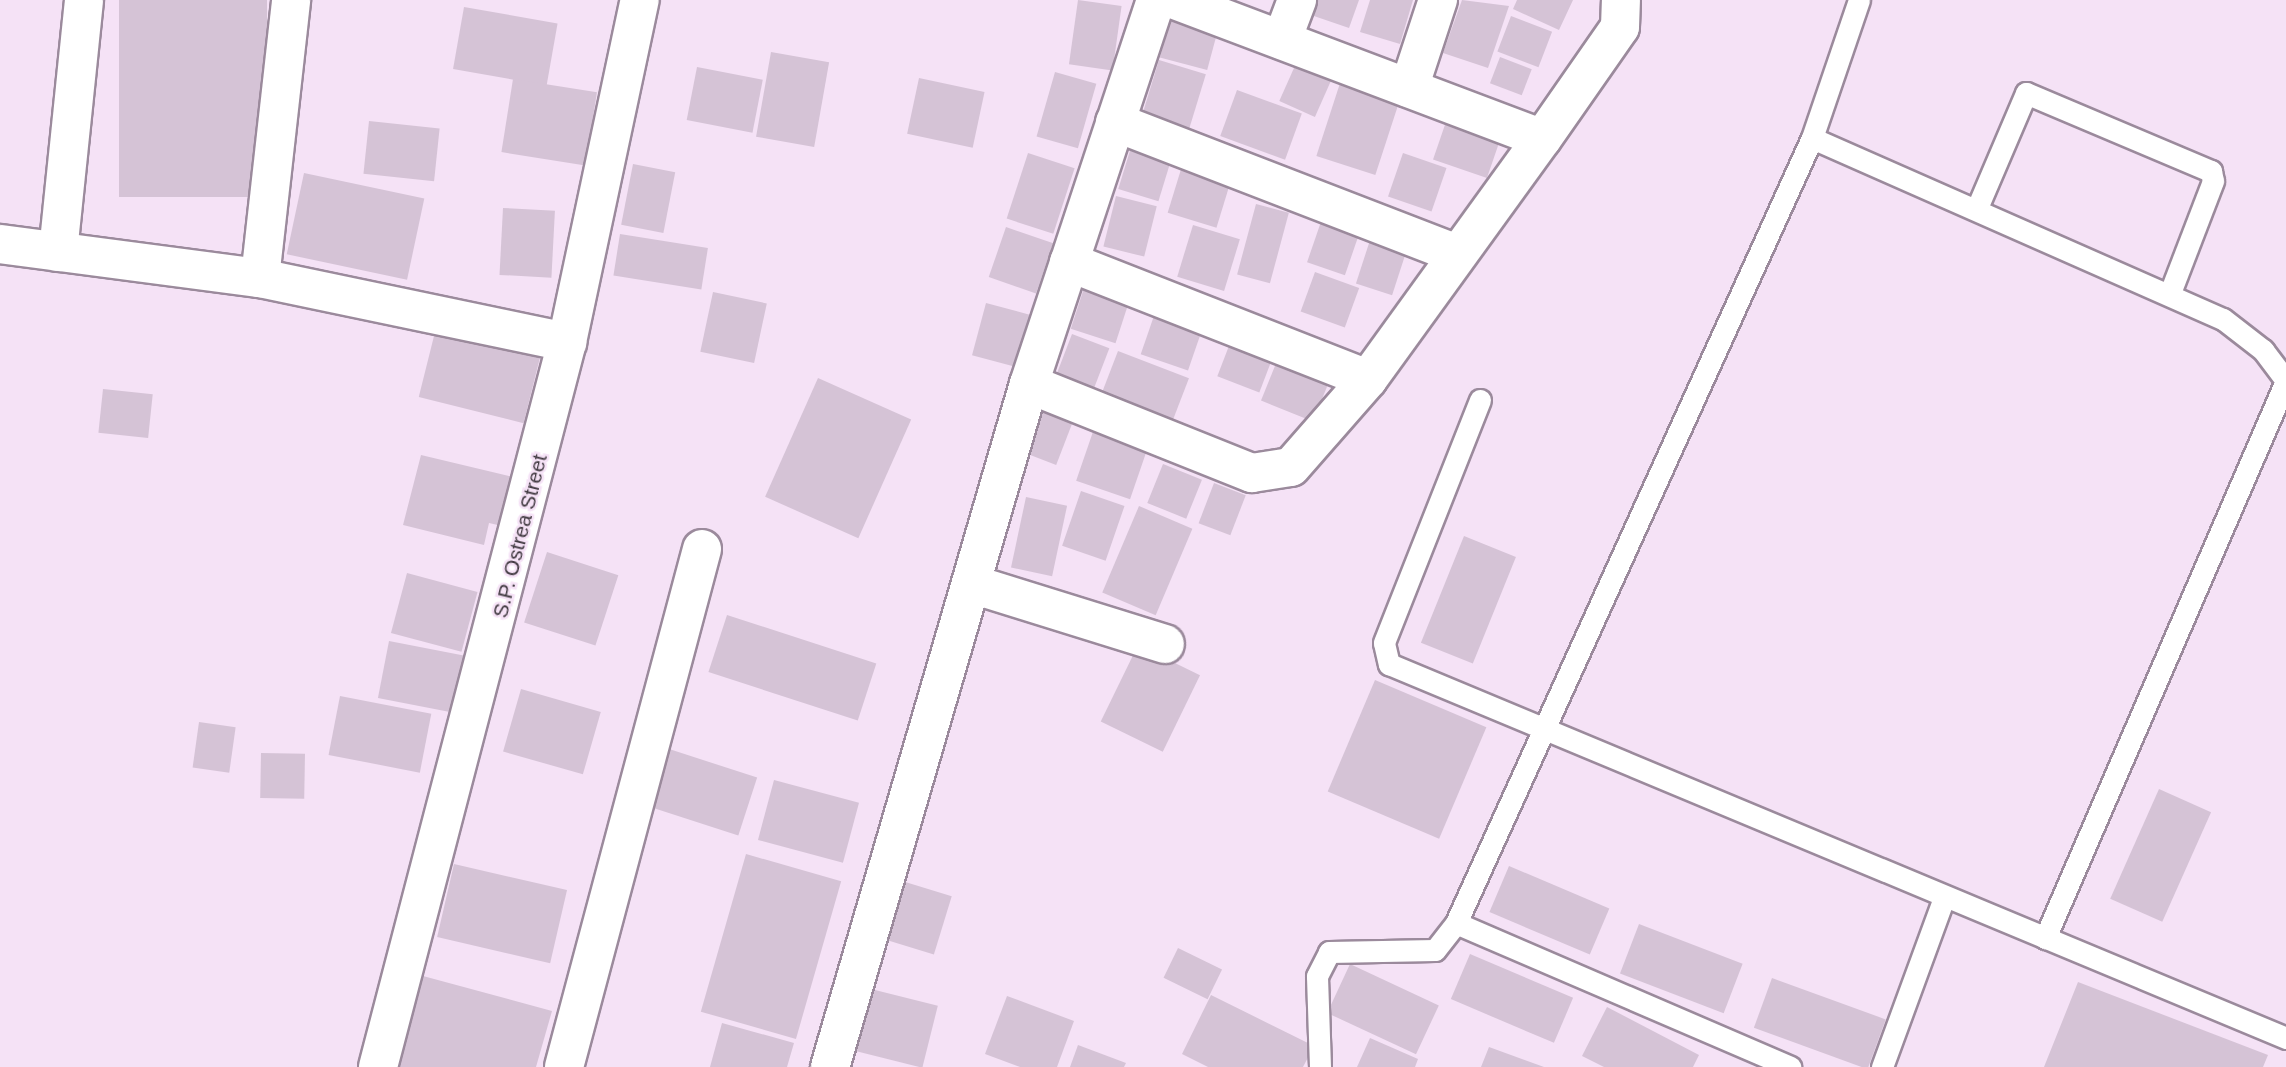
<!DOCTYPE html>
<style>
body{margin:0}
#map{position:relative;width:2286px;height:1067px;overflow:hidden;background:#f5e2f6;font-family:Helvetica,sans-serif}
div>[style]{position:absolute}
.building>*{inset:0;background:#d5c3d6;transform-origin:0 0}
.roads{filter:drop-shadow(2px 0 #9b8a9c) drop-shadow(-2px 0 #9b8a9c) drop-shadow(0 2px #9b8a9c) drop-shadow(0 -2px #9b8a9c)}
.service>*{height:21px;margin:-10.5px;padding:0 10.5px;transform-origin:10.5px;border-radius:10.5px;background:#fff}
.minor>*{height:38px;margin:-19px;padding:0 19px;transform-origin:19px;border-radius:19px;background:#fff}
span{translate:-50% -50%;white-space:nowrap;text-align:center;line-height:1.15;-webkit-text-stroke:5px #f5e2f6;paint-order:stroke}
.street-label{font-size:21px;color:#403940}
</style>
<div id="map">
<div class="building">
<i style="left:119px;top:0;width:148px;height:197px"></i>
<i style="left:1078px;top:0;width:44px;height:65px;rotate:8deg"></i>
<i style="clip-path:polygon(1316px 0,1359px 0,1349px 28px,1311px 15px)"></i>
<i style="clip-path:polygon(1370px 0,1413px 0,1400px 44px,1360px 32px)"></i>
<i style="clip-path:polygon(1462px 0,1509px 6px,1488px 68px,1443px 53px)"></i>
<i style="clip-path:polygon(1517px 0,1573px 0,1559px 30px,1513px 9px)"></i>
<i style="left:464px;top:7px;width:95px;height:63px;rotate:10deg"></i>
<i style="left:1172px;top:12px;width:49px;height:47px;rotate:15deg"></i>
<i style="left:1511px;top:16px;width:44px;height:38px;rotate:21deg"></i>
<i style="left:771px;top:52px;width:59px;height:86px;rotate:10deg"></i>
<i style="left:1500px;top:57px;width:34px;height:28px;rotate:21deg"></i>
<i style="left:1298px;top:59px;width:39px;height:46px;rotate:24deg"></i>
<i style="left:1159px;top:60px;width:49px;height:62px;rotate:17deg"></i>
<i style="left:697px;top:67px;width:67px;height:54px;rotate:11deg"></i>
<i style="left:1055px;top:72px;width:43px;height:67px;rotate:16deg"></i>
<i style="left:1342px;top:77px;width:62px;height:83px;rotate:18deg"></i>
<i style="left:919px;top:78px;width:67px;height:57px;rotate:12deg"></i>
<i style="left:513px;top:79px;width:85px;height:74px;rotate:9deg"></i>
<i style="left:1237px;top:90px;width:69px;height:49px;rotate:20deg"></i>
<i style="left:1448px;top:116px;width:57px;height:46px;rotate:19deg"></i>
<i style="left:369px;top:121px;width:71px;height:53px;rotate:6deg"></i>
<i style="left:1132px;top:144px;width:42px;height:47px;rotate:17deg"></i>
<i style="left:1028px;top:153px;width:49px;height:69px;rotate:18deg"></i>
<i style="left:1403px;top:153px;width:46px;height:46px;rotate:19deg"></i>
<i style="left:633px;top:164px;width:43px;height:62px;rotate:11deg"></i>
<i style="left:1182px;top:166px;width:51px;height:49px;rotate:17deg"></i>
<i style="left:304px;top:173px;width:123px;height:83px;rotate:12deg"></i>
<i style="left:1116px;top:196px;width:42px;height:52px;rotate:14deg"></i>
<i style="left:1256px;top:204px;width:34px;height:73px;rotate:15deg"></i>
<i style="left:503px;top:208px;width:52px;height:67px;rotate:3deg"></i>
<i style="left:1324px;top:213px;width:40px;height:52px;rotate:19deg"></i>
<i style="left:1193px;top:225px;width:49px;height:54px;rotate:17deg"></i>
<i style="left:1006px;top:227px;width:50px;height:53px;rotate:19deg"></i>
<i style="left:620px;top:234px;width:89px;height:42px;rotate:9deg"></i>
<i style="left:1372px;top:234px;width:38px;height:52px;rotate:18deg"></i>
<i style="left:1315px;top:272px;width:47px;height:42px;rotate:20deg"></i>
<i style="left:1085px;top:285px;width:47px;height:46px;rotate:18deg"></i>
<i style="left:713px;top:292px;width:55px;height:61px;rotate:12deg"></i>
<i style="left:986px;top:303px;width:50px;height:54px;rotate:15deg"></i>
<i style="left:1157px;top:307px;width:50px;height:50px;rotate:19deg"></i>
<i style="left:435px;top:332px;width:108px;height:67px;rotate:14deg"></i>
<i style="left:1072px;top:334px;width:40px;height:46px;rotate:21deg"></i>
<i style="left:1232px;top:338px;width:45px;height:41px;rotate:21deg"></i>
<i style="left:1118px;top:351px;width:76px;height:51px;rotate:21deg"></i>
<i style="left:1279px;top:356px;width:56px;height:48px;rotate:22deg"></i>
<i style="left:818px;top:378px;width:102px;height:130px;rotate:24deg"></i>
<i style="left:103px;top:389px;width:50px;height:44px;rotate:6deg"></i>
<i style="left:1031px;top:405px;width:45px;height:47px;rotate:21deg"></i>
<i style="left:1096px;top:423px;width:57px;height:61px;rotate:19deg"></i>
<i style="clip-path:polygon(421px 455px,513px 477px,502px 526px,489px 523px,484px 545px,403px 525px)"></i>
<i style="left:1163px;top:464px;width:42px;height:42px;rotate:22deg"></i>
<i style="left:1214px;top:483px;width:34px;height:43px;rotate:21deg"></i>
<i style="left:1081px;top:491px;width:46px;height:58px;rotate:19deg"></i>
<i style="left:1026px;top:497px;width:42px;height:72px;rotate:12deg"></i>
<i style="left:1139px;top:506px;width:58px;height:94px;rotate:23deg"></i>
<i style="left:1464px;top:536px;width:56px;height:115px;rotate:22deg"></i>
<i style="left:547px;top:552px;width:75px;height:74px;rotate:18deg"></i>
<i style="left:407px;top:573px;width:73px;height:62px;rotate:15deg"></i>
<i style="left:727px;top:615px;width:157px;height:60px;rotate:18deg"></i>
<i style="left:389px;top:641px;width:76px;height:58px;rotate:11deg"></i>
<i style="left:1138px;top:645px;width:69px;height:85px;rotate:26deg"></i>
<i style="left:1375px;top:680px;width:121px;height:121px;rotate:23deg"></i>
<i style="left:521px;top:689px;width:83px;height:65px;rotate:16deg"></i>
<i style="left:340px;top:696px;width:93px;height:60px;rotate:11deg"></i>
<i style="left:199px;top:722px;width:37px;height:46px;rotate:8deg"></i>
<i style="left:663px;top:747px;width:99px;height:61px;rotate:18deg"></i>
<i style="left:261px;top:753px;width:44px;height:45px;rotate:1deg"></i>
<i style="left:774px;top:780px;width:88px;height:62px;rotate:15deg"></i>
<i style="left:2159px;top:789px;width:57px;height:120px;rotate:24deg"></i>
<i style="left:746px;top:854px;width:99px;height:164px;rotate:16deg"></i>
<i style="left:454px;top:864px;width:116px;height:75px;rotate:13deg"></i>
<i style="left:1509px;top:866px;width:109px;height:50px;rotate:23deg"></i>
<i style="left:902px;top:881px;width:52px;height:61px;rotate:17deg"></i>
<i style="left:1639px;top:924px;width:111px;height:53px;rotate:21deg"></i>
<i style="left:1178px;top:948px;width:49px;height:33px;rotate:26deg"></i>
<i style="left:1470px;top:954px;width:112px;height:49px;rotate:23deg"></i>
<i style="left:1350px;top:964px;width:98px;height:54px;rotate:25deg"></i>
<i style="clip-path:polygon(423px 976px,552px 1011px,536px 1067px,399px 1067px)"></i>
<i style="left:1772px;top:978px;width:121px;height:53px;rotate:20deg"></i>
<i style="clip-path:polygon(2078px 982px,2268px 1055px,2263px 1067px,2044px 1067px)"></i>
<i style="left:867px;top:988px;width:73px;height:64px;rotate:14deg"></i>
<i style="clip-path:polygon(1211px 995px,1314px 1046px,1303px 1067px,1208px 1067px,1182px 1054px)"></i>
<i style="clip-path:polygon(1007px 996px,1074px 1021px,1057px 1067px,1020px 1067px,985px 1054px)"></i>
<i style="clip-path:polygon(1607px 1007px,1699px 1055px,1693px 1067px,1604px 1067px,1582px 1056px)"></i>
<i style="clip-path:polygon(722px 1023px,794px 1043px,787px 1067px,710px 1067px)"></i>
<i style="clip-path:polygon(1370px 1038px,1418px 1059px,1415px 1067px,1357px 1067px)"></i>
<i style="clip-path:polygon(1078px 1045px,1126px 1063px,1124px 1067px,1070px 1067px)"></i>
<i style="clip-path:polygon(1489px 1047px,1544px 1067px,1481px 1067px)"></i>
</div>
<div class="roads">
<div class="service">
<i style="left:1812px;top:138px;width:449px;rotate:23.8deg"></i>
<i style="left:2223px;top:319px;width:51px;rotate:37.8deg"></i>
<i style="left:2263px;top:350px;width:39px;rotate:53deg"></i>
<i style="left:1977px;top:208px;width:125px;rotate:-66.9deg"></i>
<i style="left:2026px;top:93px;width:201px;rotate:22.9deg"></i>
<i style="left:2211px;top:171px;width:10px;rotate:79deg"></i>
<i style="left:2213px;top:181px;width:120px;rotate:111deg"></i>
<i style="left:1480px;top:400px;width:261px;rotate:111.6deg"></i>
<i style="left:1384px;top:643px;width:22px;rotate:77deg"></i>
<i style="left:1389px;top:664px;width:972px;rotate:22.63deg"></i>
<i style="left:1456px;top:923px;width:364px;rotate:23.3deg"></i>
<i style="left:2045px;top:938px;width:607px;rotate:-66.6deg"></i>
<i style="left:1320px;top:1067px;width:91px;rotate:-91.9deg"></i>
<i style="left:1317px;top:976px;width:27px;rotate:-63deg"></i>
<i style="left:1329px;top:952px;width:106px;rotate:-1.1deg"></i>
<i style="left:1435px;top:950px;width:34px;rotate:-52deg"></i>
<i style="left:1456px;top:923px;width:862px;rotate:-65.61deg"></i>
<i style="left:1812px;top:138px;width:146px;rotate:-71.2deg"></i>
<i style="left:1882px;top:1067px;width:180px;rotate:-69.9deg"></i>
</div>
<div class="minor">
<i style="left:1175px;top:0;width:392px;rotate:20.7deg"></i>
<i style="left:1282px;top:40px;width:43px;rotate:-69.4deg"></i>
<i style="left:1409px;top:88px;width:93px;rotate:-71.8deg"></i>
<i style="left:1115px;top:122px;width:363px;rotate:21.1deg"></i>
<i style="left:0;top:244px;width:262px;rotate:7.5deg"></i>
<i style="left:260px;top:278px;width:314px;rotate:11.8deg"></i>
<i style="left:58px;top:252px;width:253px;rotate:-84.1deg"></i>
<i style="left:1069px;top:262px;width:321px;rotate:21.4deg"></i>
<i style="left:260px;top:278px;width:280px;rotate:-83.6deg"></i>
<i style="left:1029px;top:384px;width:240px;rotate:21.8deg"></i>
<i style="left:1252px;top:473px;width:39px;rotate:-9deg"></i>
<i style="left:1291px;top:467px;width:117px;rotate:-48.8deg"></i>
<i style="left:1368px;top:379px;width:296px;rotate:-54.1deg"></i>
<i style="left:1542px;top:139px;width:136px;rotate:-55.1deg"></i>
<i style="left:1620px;top:27px;width:27px;rotate:-88deg"></i>
<i style="left:972px;top:584px;width:202px;rotate:17.3deg"></i>
<i style="left:378px;top:1067px;width:749px;rotate:-75.39deg"></i>
<i style="left:567px;top:342px;width:350px;rotate:-78deg"></i>
<i style="left:564px;top:1067px;width:536px;rotate:-75.08deg"></i>
<i style="left:830px;top:1067px;width:711px;rotate:-73.76deg"></i>
<i style="left:1029px;top:384px;width:404px;rotate:-71.7deg"></i>
</div>
</div>
<div class="street-label">
<span style="left:520px;top:536px;rotate:-76deg">S.P. Ostrea Street</span>
</div>
</div>
